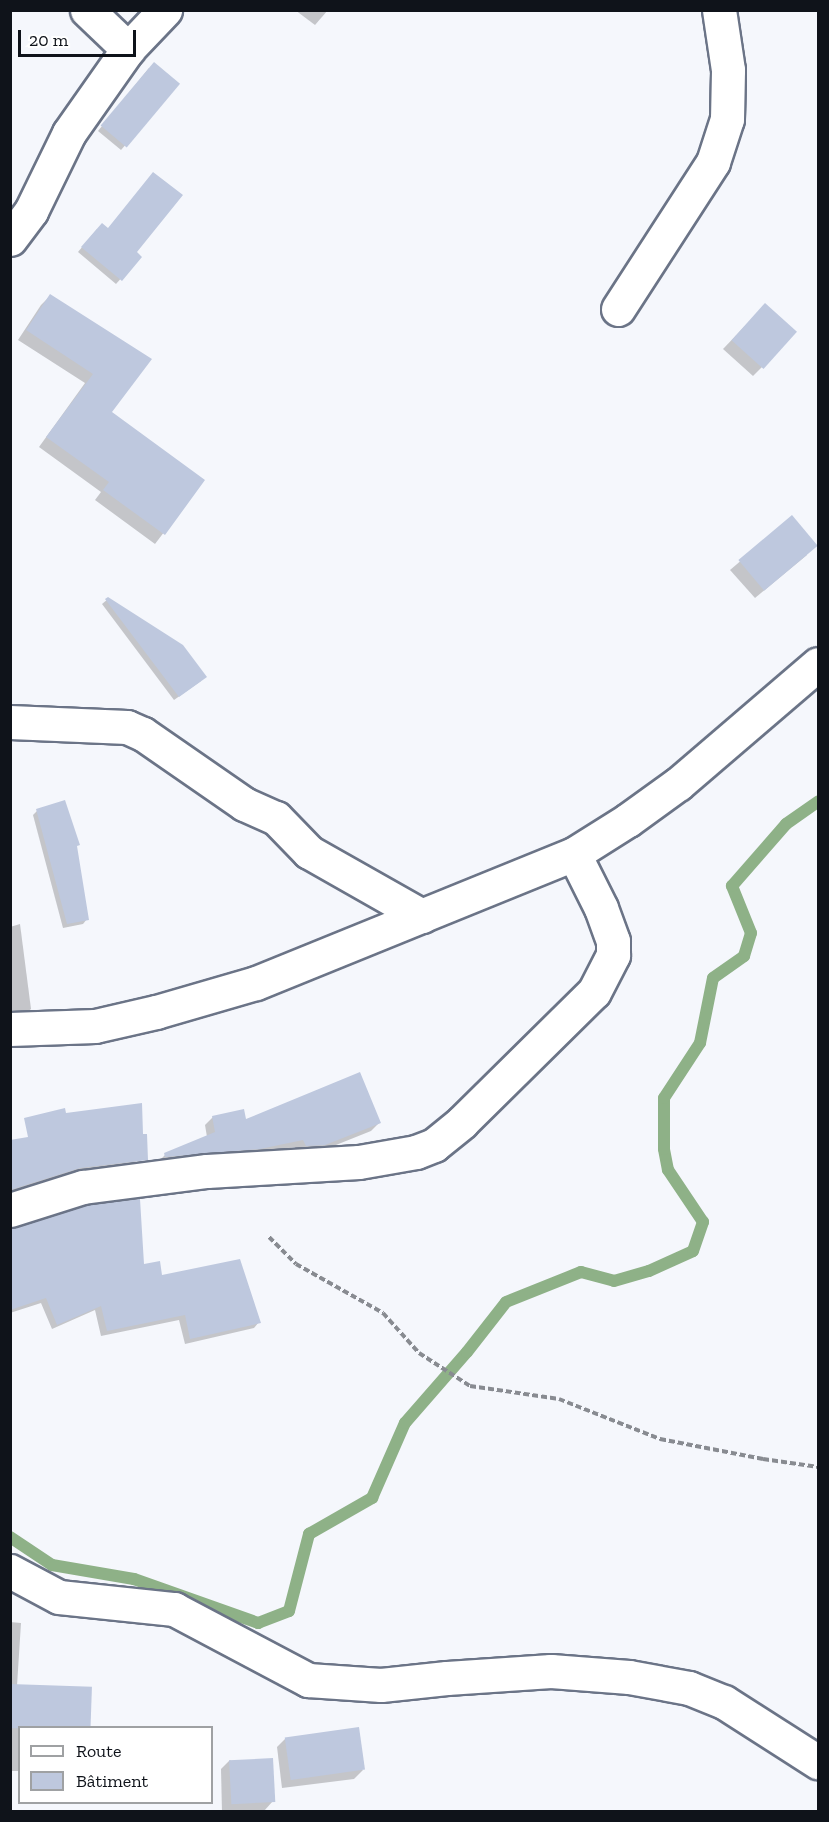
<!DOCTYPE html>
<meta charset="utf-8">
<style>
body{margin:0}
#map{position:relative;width:829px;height:1822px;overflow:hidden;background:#f5f7fc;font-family:"Zilla Slab",serif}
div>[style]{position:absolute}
.shadow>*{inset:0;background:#0003}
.stream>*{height:12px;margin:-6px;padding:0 6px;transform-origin:6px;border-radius:6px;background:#8eb187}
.building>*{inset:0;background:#bec8de;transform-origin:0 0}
.path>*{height:4px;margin-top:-2px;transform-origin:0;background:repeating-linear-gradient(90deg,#888b91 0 6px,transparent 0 9px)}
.roads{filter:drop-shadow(2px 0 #6b7487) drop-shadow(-2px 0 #6b7487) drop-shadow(0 2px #6b7487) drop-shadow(0 -2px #6b7487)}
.street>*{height:33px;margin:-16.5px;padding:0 16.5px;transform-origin:16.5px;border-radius:16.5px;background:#fff}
span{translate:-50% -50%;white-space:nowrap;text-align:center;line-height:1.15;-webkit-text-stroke:6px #fff;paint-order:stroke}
.frame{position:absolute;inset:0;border:12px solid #0f131a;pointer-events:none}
.legend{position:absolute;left:18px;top:1726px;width:195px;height:78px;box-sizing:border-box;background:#fff;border:2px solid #9fa1a3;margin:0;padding:8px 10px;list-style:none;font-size:18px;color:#0f131a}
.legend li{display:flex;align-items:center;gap:12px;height:30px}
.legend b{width:30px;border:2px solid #9fa1a3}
.scale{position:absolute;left:18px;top:30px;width:118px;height:27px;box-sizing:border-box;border:3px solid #0f131a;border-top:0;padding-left:8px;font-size:18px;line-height:21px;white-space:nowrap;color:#0f131a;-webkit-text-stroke:4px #fff;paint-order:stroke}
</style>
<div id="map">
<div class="shadow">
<i style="clip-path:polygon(295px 10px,328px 10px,315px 25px)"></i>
<i style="clip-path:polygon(149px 68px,178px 85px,121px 150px,98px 131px)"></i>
<i style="clip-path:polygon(97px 229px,140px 257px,116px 284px,78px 252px)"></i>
<i style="clip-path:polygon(50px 296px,150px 360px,110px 413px,203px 481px,155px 544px,95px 500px,101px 492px,39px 447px,85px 383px,18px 340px,41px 305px)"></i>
<i style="clip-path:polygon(765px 305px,762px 367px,753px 376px,723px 349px)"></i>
<i style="clip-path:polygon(792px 517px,807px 555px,755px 598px,730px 570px)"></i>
<i style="clip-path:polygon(108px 599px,201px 681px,174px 700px,102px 604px)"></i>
<i style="clip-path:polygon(37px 811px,76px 847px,87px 919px,83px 924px,63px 928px,33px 815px)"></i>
<i style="clip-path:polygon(20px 924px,31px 1009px,26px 1013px,10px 1015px,10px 927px)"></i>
<i style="clip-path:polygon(213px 1117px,245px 1121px,379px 1123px,371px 1131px,316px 1153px,298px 1154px,295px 1147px,250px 1157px,157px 1163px,165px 1155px,207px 1137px,205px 1125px)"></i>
<i style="clip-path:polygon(137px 1160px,131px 1166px,10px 1193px,10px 1175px)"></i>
<i style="clip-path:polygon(10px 1230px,142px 1266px,259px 1322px,254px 1328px,185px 1344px,179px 1320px,101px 1336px,95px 1310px,52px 1329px,41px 1303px,10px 1313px)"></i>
<i style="clip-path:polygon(10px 1622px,21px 1623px,17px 1686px,20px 1771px,10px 1771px)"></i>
<i style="clip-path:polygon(286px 1738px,363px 1770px,354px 1779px,282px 1788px,277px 1747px)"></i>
<i style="clip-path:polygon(230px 1760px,273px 1801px,264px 1811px,222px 1812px,221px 1769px)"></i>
</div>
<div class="stream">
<i style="left:10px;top:1537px;width:50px;rotate:33.7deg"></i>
<i style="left:52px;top:1565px;width:83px;rotate:9.7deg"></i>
<i style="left:134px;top:1579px;width:132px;rotate:19.5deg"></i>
<i style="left:258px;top:1623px;width:33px;rotate:-21deg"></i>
<i style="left:289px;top:1611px;width:80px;rotate:-75.4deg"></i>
<i style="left:309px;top:1534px;width:73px;rotate:-29.7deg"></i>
<i style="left:372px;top:1498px;width:82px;rotate:-66.3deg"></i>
<i style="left:405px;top:1423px;width:94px;rotate:-48.9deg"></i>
<i style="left:467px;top:1352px;width:63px;rotate:-52deg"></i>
<i style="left:506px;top:1302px;width:81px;rotate:-21.8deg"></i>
<i style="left:581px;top:1272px;width:34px;rotate:15deg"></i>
<i style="left:614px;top:1281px;width:36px;rotate:-16deg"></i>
<i style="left:649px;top:1271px;width:48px;rotate:-24.4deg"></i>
<i style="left:693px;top:1251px;width:31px;rotate:-71deg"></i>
<i style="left:703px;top:1222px;width:63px;rotate:-123.9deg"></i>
<i style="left:668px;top:1170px;width:21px;rotate:-101deg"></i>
<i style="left:664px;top:1149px;width:51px;rotate:-90deg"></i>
<i style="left:664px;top:1098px;width:66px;rotate:-56.8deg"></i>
<i style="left:700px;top:1043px;width:66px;rotate:-78.7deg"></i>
<i style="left:713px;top:978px;width:38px;rotate:-35deg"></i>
<i style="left:744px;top:956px;width:24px;rotate:-73deg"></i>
<i style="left:751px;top:933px;width:51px;rotate:-112deg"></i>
<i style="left:732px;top:886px;width:82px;rotate:-48.9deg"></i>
<i style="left:786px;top:824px;width:39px;rotate:-35deg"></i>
</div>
<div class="building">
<i style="left:154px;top:62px;width:34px;height:83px;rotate:40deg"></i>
<i style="clip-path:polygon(153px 172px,183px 195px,137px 252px,142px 257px,122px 281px,81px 247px,102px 223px,108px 228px)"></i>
<i style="clip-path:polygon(50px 294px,152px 359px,112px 412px,205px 480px,165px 535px,103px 490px,109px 482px,46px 437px,93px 374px,26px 330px)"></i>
<i style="left:765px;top:303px;width:43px;height:50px;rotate:42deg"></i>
<i style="left:792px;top:515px;width:40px;height:70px;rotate:50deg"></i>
<i style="clip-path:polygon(108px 597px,183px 645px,207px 677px,179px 697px,105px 599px)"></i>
<i style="clip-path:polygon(65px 800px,80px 845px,77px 846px,89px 920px,67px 924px,36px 809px)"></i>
<i style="clip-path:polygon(360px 1072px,381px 1123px,325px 1145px,306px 1146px,303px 1140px,260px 1149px,165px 1157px,164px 1153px,215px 1132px,212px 1116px,244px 1109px,246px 1119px)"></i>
<i style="clip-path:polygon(142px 1103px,143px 1134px,147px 1134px,148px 1160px,80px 1168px,10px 1190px,10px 1140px,28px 1137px,24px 1118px,65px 1108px,66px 1113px)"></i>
<i style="clip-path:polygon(140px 1199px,144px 1264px,160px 1261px,162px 1275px,240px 1259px,261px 1323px,190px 1339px,185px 1315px,107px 1331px,101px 1306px,57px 1325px,46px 1298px,10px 1310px,10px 1228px,87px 1205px)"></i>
<i style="left:10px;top:1684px;width:82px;height:44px;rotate:2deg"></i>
<i style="left:359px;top:1727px;width:43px;height:75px;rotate:82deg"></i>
<i style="left:273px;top:1758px;width:44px;height:44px;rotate:87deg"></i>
</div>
<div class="path">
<i style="left:269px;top:1237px;width:38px;rotate:45deg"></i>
<i style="left:296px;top:1264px;width:100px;rotate:29.4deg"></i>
<i style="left:383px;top:1313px;width:54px;rotate:48deg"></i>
<i style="left:419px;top:1353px;width:61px;rotate:32.9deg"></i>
<i style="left:470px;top:1386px;width:90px;rotate:8.3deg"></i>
<i style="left:559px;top:1399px;width:109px;rotate:21.6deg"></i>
<i style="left:660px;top:1439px;width:105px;rotate:11deg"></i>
<i style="left:763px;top:1459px;width:56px;rotate:8.3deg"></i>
</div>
<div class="roads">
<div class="street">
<i style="left:87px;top:10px;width:57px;rotate:43.6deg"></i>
<i style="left:10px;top:239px;width:35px;rotate:-53deg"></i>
<i style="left:31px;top:211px;width:87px;rotate:-64deg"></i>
<i style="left:69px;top:133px;width:103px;rotate:-54.9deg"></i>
<i style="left:128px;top:49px;width:54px;rotate:-46.5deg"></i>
<i style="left:618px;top:309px;width:175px;rotate:-57.1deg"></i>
<i style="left:713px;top:162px;width:45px;rotate:-72deg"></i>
<i style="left:727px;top:119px;width:49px;rotate:-88.8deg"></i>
<i style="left:728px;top:70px;width:61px;rotate:-98.5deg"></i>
<i style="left:10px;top:722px;width:117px;rotate:2.4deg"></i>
<i style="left:127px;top:727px;width:17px;rotate:24deg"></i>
<i style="left:143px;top:734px;width:123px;rotate:34.7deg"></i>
<i style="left:244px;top:804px;width:35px;rotate:24deg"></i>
<i style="left:276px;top:818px;width:47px;rotate:45.9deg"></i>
<i style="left:309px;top:852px;width:130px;rotate:29.5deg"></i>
<i style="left:10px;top:1029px;width:85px;rotate:-2deg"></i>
<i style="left:95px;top:1026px;width:63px;rotate:-12.9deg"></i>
<i style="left:156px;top:1012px;width:104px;rotate:-16.2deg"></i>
<i style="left:256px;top:983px;width:343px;rotate:-22.1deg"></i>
<i style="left:574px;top:854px;width:64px;rotate:-32.2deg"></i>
<i style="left:628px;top:820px;width:62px;rotate:-35.8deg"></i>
<i style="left:678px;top:784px;width:184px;rotate:-40.6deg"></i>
<i style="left:10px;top:1210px;width:77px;rotate:-17.5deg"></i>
<i style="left:83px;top:1187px;width:125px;rotate:-7.4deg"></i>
<i style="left:207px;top:1171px;width:152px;rotate:-3.4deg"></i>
<i style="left:359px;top:1162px;width:58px;rotate:-10deg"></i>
<i style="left:416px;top:1152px;width:19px;rotate:-21deg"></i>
<i style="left:434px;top:1145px;width:36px;rotate:-39deg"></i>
<i style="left:462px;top:1122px;width:185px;rotate:-44.6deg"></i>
<i style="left:594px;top:992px;width:42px;rotate:-62.8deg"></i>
<i style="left:613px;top:955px;width:14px;rotate:-90deg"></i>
<i style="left:613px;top:941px;width:35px;rotate:-110deg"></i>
<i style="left:601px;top:908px;width:60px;rotate:-116.6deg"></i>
<i style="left:10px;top:1571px;width:55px;rotate:28deg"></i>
<i style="left:59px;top:1597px;width:116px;rotate:6deg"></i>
<i style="left:174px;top:1609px;width:152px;rotate:27.9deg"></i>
<i style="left:308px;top:1680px;width:73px;rotate:3.9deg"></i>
<i style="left:381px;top:1685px;width:66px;rotate:-6.1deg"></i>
<i style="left:447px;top:1678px;width:104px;rotate:-3.9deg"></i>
<i style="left:551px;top:1671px;width:78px;rotate:4.4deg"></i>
<i style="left:629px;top:1677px;width:61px;rotate:10.4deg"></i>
<i style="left:689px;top:1688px;width:38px;rotate:22deg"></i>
<i style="left:724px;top:1702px;width:112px;rotate:32.6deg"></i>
</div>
</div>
<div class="frame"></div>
<ul class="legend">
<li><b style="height:8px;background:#fff"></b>Route</li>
<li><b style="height:16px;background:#bec8de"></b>Bâtiment</li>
</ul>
<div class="scale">20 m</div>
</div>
